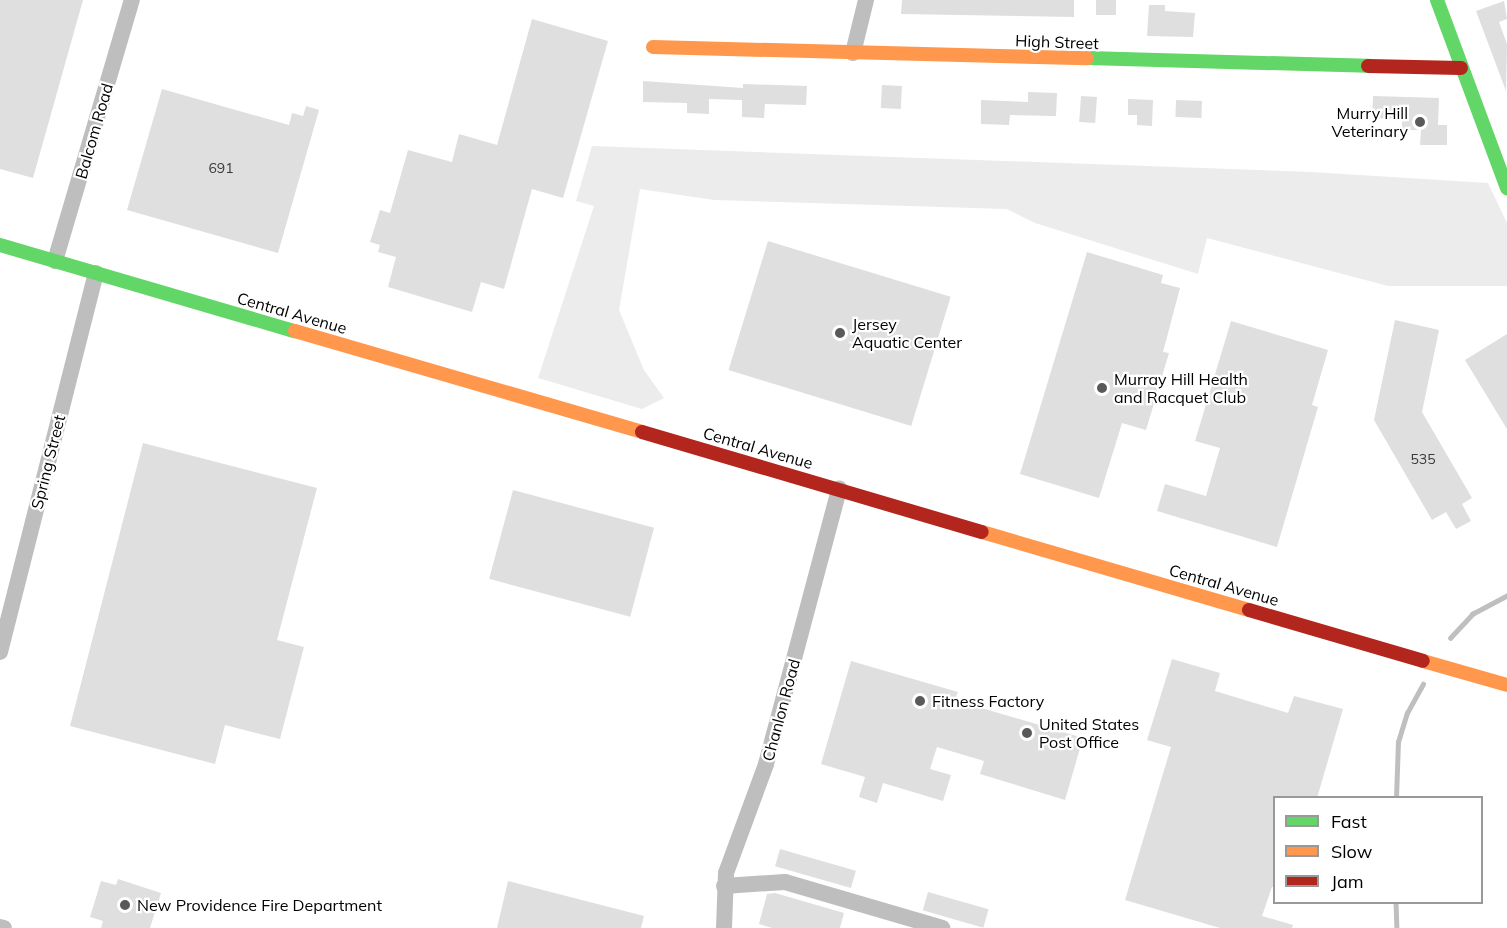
<!DOCTYPE html>
<style>
body{margin:0}
#map{position:relative;width:1507px;height:928px;overflow:hidden;background:#fff;font-family:Mulish,sans-serif}
div>[style]{position:absolute}
.green>*{inset:0;background:#ececec}
.stream>*{height:4.5px;margin:-2.25px;padding:0 2.25px;transform-origin:2.25px;border-radius:2.25px;background:#bfbfbf}
.building>*{inset:0;background:#dfdfdf;transform-origin:0 0}
.street>*{height:16px;margin:-8px;padding:0 8px;transform-origin:8px;border-radius:8px;background:#bebebe}
.fast>*{height:14px;margin:-7px;padding:0 7px;transform-origin:7px;border-radius:7px;background:#63d668}
.slow>*{height:14px;margin:-7px;padding:0 7px;transform-origin:7px;border-radius:7px;background:#ff974d}
.jam>*{height:14px;margin:-7px;padding:0 7px;transform-origin:7px;border-radius:7px;background:#b3261e}
.dots>*{width:16px;height:16px;translate:-50% -50%;box-sizing:border-box;border:3px solid #fff;border-radius:50%}
span{translate:-50% -50%;white-space:nowrap;text-align:center;line-height:1.15;-webkit-text-stroke:4.5px #fff;paint-order:stroke}
.number-label{font-size:14px;color:#383838}
.number-label span{-webkit-text-stroke-width:0}
.street-label{font-size:16px;color:#000}
.poi-label{font-size:16px;color:#000}
.right{translate:-100% -50%;text-align:right}
.left{translate:0 -50%;text-align:left}
.legend{position:absolute;left:1273px;top:796px;width:210px;height:108px;box-sizing:border-box;background:#fff;border:2px solid #999;margin:0;padding:8px 10px;list-style:none;font-size:18px;color:#000}
.legend li{display:flex;align-items:center;gap:12px;height:30px}
.legend b{width:30px;border:2px solid #999}
</style>
<div id="map">
<div class="green">
<i style="clip-path:polygon(592px 146px,1311px 172px,1488px 183px,1507px 223px,1507px 286px,1388px 286px,1207px 238px,1198px 274px,1035px 223px,1007px 209px,714px 200px,640px 189px,619px 310px,644px 370px,664px 398px,642px 409px,538px 378px,594px 206px,576px 201px)"></i>
</div>
<div class="stream">
<i style="left:1450px;top:638px;width:33px;rotate:-47deg"></i>
<i style="left:1472px;top:614px;width:40px;rotate:-28deg"></i>
<i style="left:1396px;top:798px;width:56px;rotate:-88deg"></i>
<i style="left:1398px;top:742px;width:30px;rotate:-73deg"></i>
<i style="left:1407px;top:713px;width:33px;rotate:-61deg"></i>
<i style="left:1396px;top:902px;width:26px;rotate:88deg"></i>
</div>
<div class="building">
<i style="clip-path:polygon(0 0,83px 0,33px 178px,0 169px)"></i>
<i style="clip-path:polygon(902px 0,1074px 0,1074px 17px,901px 14px)"></i>
<i style="left:1096px;top:0;width:20px;height:15px"></i>
<i style="clip-path:polygon(1504px 1px,1507px 19px,1499px 22px,1507px 44px,1506px 91px,1476px 11px)"></i>
<i style="clip-path:polygon(1149px 5px,1165px 5px,1165px 11px,1195px 13px,1193px 37px,1147px 36px)"></i>
<i style="clip-path:polygon(532px 19px,608px 41px,563px 198px,532px 189px,504px 289px,481px 282px,472px 312px,388px 287px,396px 257px,378px 252px,380px 245px,370px 242px,380px 210px,390px 213px,408px 150px,452px 162px,459px 134px,497px 145px)"></i>
<i style="clip-path:polygon(643px 81px,743px 88px,743px 84px,807px 86px,806px 105px,765px 104px,764px 118px,742px 117px,742px 100px,709px 99px,709px 114px,687px 113px,687px 103px,643px 102px)"></i>
<i style="left:882px;top:85px;width:20px;height:23px;rotate:3deg"></i>
<i style="clip-path:polygon(162px 89px,289px 125px,292px 113px,303px 116px,306px 106px,319px 110px,278px 253px,127px 210px)"></i>
<i style="clip-path:polygon(1028px 92px,1057px 93px,1056px 116px,1010px 115px,1009px 125px,981px 124px,981px 100px,1028px 102px)"></i>
<i style="left:1081px;top:96px;width:16px;height:26px;rotate:4deg"></i>
<i style="clip-path:polygon(1373px 96px,1439px 98px,1438px 125px,1447px 125px,1447px 145px,1420px 145px,1421px 130px,1402px 130px,1402px 119px,1372px 118px)"></i>
<i style="clip-path:polygon(1128px 99px,1153px 100px,1152px 126px,1137px 125px,1137px 115px,1128px 115px)"></i>
<i style="left:1176px;top:100px;width:26px;height:17px;rotate:2deg"></i>
<i style="left:768px;top:241px;width:191px;height:135px;rotate:17deg"></i>
<i style="clip-path:polygon(1087px 252px,1163px 275px,1161px 283px,1180px 288px,1163px 352px,1169px 353px,1146px 430px,1122px 423px,1099px 498px,1020px 474px)"></i>
<i style="clip-path:polygon(1395px 320px,1439px 330px,1422px 412px,1472px 498px,1462px 504px,1471px 521px,1456px 529px,1446px 512px,1432px 520px,1374px 420px)"></i>
<i style="clip-path:polygon(1231px 321px,1328px 350px,1312px 405px,1318px 407px,1277px 547px,1157px 511px,1165px 484px,1206px 496px,1220px 448px,1195px 441px)"></i>
<i style="clip-path:polygon(1507px 334px,1507px 429px,1465px 360px)"></i>
<i style="clip-path:polygon(143px 443px,317px 488px,277px 640px,304px 647px,280px 739px,225px 725px,215px 764px,70px 726px)"></i>
<i style="left:513px;top:490px;width:146px;height:92px;rotate:15deg"></i>
<i style="clip-path:polygon(1172px 659px,1220px 673px,1215px 691px,1288px 713px,1294px 696px,1343px 709px,1317px 798px,1275px 798px,1275px 887px,1272px 887px,1262px 916px,1293px 925px,1292px 928px,1220px 928px,1125px 900px,1171px 747px,1147px 740px)"></i>
<i style="clip-path:polygon(851px 661px,958px 692px,955px 700px,1083px 738px,1065px 800px,980px 774px,984px 761px,937px 747px,930px 769px,951px 775px,943px 801px,883px 783px,877px 803px,859px 797px,865px 777px,821px 764px)"></i>
<i style="left:780px;top:849px;width:79px;height:18px;rotate:16deg"></i>
<i style="clip-path:polygon(118px 879px,161px 893px,150px 928px,101px 928px,103px 921px,90px 917px,101px 881px,116px 885px)"></i>
<i style="clip-path:polygon(508px 881px,644px 916px,641px 928px,497px 928px)"></i>
<i style="left:928px;top:892px;width:63px;height:19px;rotate:16deg"></i>
<i style="clip-path:polygon(775px 893px,844px 913px,840px 928px,772px 928px,759px 924px,767px 894px)"></i>
</div>
<div class="street">
<i style="left:853px;top:53px;width:55px;rotate:-76.2deg"></i>
<i style="left:55px;top:261px;width:272px;rotate:-73.6deg"></i>
<i style="left:0;top:652px;width:391px;rotate:-75.8deg"></i>
<i style="left:724px;top:886px;width:61px;rotate:-3.8deg"></i>
<i style="left:785px;top:882px;width:164px;rotate:16.3deg"></i>
<i style="left:0;top:927px;width:4px;rotate:14deg"></i>
<i style="left:724px;top:928px;width:55px;rotate:-87.9deg"></i>
<i style="left:726px;top:873px;width:116px;rotate:-69.8deg"></i>
<i style="left:766px;top:764px;width:285px;rotate:-75.1deg"></i>
</div>
<div class="fast">
<i style="left:1437px;top:0;width:201px;rotate:69.6deg"></i>
<i style="left:1087px;top:58px;width:281px;rotate:1.6deg"></i>
<i style="left:0;top:245px;width:307px;rotate:16.3deg"></i>
</div>
<div class="slow">
<i style="left:653px;top:47px;width:434px;rotate:1.5deg"></i>
<i style="left:295px;top:331px;width:361px;rotate:16.2deg"></i>
<i style="left:982px;top:532px;width:278px;rotate:16.3deg"></i>
<i style="left:1423px;top:661px;width:87px;rotate:15.9deg"></i>
</div>
<div class="jam">
<i style="left:1368px;top:66px;width:93px;rotate:1.2deg"></i>
<i style="left:642px;top:432px;width:354px;rotate:16.4deg"></i>
<i style="left:1249px;top:610px;width:181px;rotate:16.3deg"></i>
</div>
<div class="dots">
<i style="left:1420px;top:122px;background:#595959"></i>
<i style="left:840px;top:333px;background:#595959"></i>
<i style="left:1102px;top:388px;background:#595959"></i>
<i style="left:920px;top:701px;background:#595959"></i>
<i style="left:1027px;top:733px;background:#595959"></i>
<i style="left:125px;top:905px;background:#595959"></i>
</div>
<div class="number-label">
<span style="left:221px;top:168px">691</span>
<span style="left:1423px;top:459px">535</span>
</div>
<div class="street-label">
<span style="left:1057px;top:42px;rotate:2deg">High Street</span>
<span style="left:94px;top:131px;rotate:-74deg">Balcom Road</span>
<span style="left:292px;top:313px;rotate:16deg">Central Avenue</span>
<span style="left:758px;top:448px;rotate:16deg">Central Avenue</span>
<span style="left:48px;top:462px;rotate:-76deg">Spring Street</span>
<span style="left:1224px;top:585px;rotate:16deg">Central Avenue</span>
<span style="left:781px;top:710px;rotate:-75deg">Chanlon Road</span>
</div>
<div class="poi-label">
<span class="right" style="left:1408px;top:122px">Murry Hill<br>Veterinary</span>
<span class="left" style="left:852px;top:333px">Jersey<br>Aquatic Center</span>
<span class="left" style="left:1114px;top:388px">Murray Hill Health<br>and Racquet Club</span>
<span class="left" style="left:932px;top:701px">Fitness Factory</span>
<span class="left" style="left:1039px;top:733px">United States<br>Post Office</span>
<span class="left" style="left:137px;top:905px">New Providence Fire Department</span>
</div>
<ul class="legend">
<li><b style="height:8px;background:#63d668"></b>Fast</li>
<li><b style="height:8px;background:#ff974d"></b>Slow</li>
<li><b style="height:8px;background:#b3261e"></b>Jam</li>
</ul>
</div>
